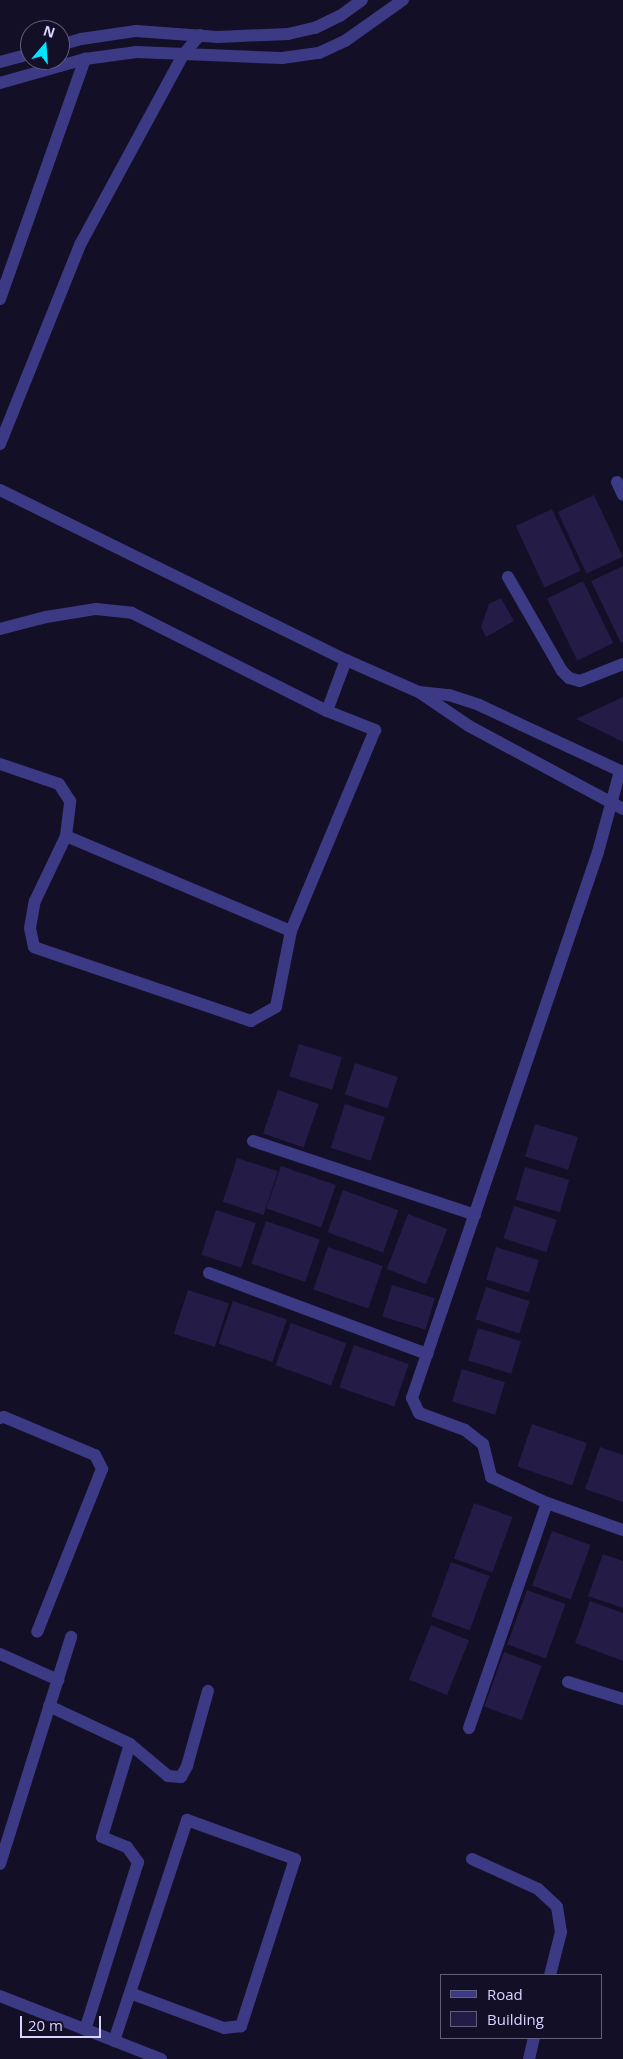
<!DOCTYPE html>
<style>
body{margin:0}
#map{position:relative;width:623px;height:2059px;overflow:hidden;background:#130f26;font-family:"Open Sans",sans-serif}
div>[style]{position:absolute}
.building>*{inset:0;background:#241b47;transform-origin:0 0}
.service>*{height:12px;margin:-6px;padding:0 6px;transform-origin:6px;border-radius:6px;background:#3d3a85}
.minor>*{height:12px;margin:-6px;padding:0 6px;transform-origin:6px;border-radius:6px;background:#3d3a85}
span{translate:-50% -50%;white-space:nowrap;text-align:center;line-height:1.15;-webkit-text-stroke:4.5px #130f26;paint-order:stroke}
.legend{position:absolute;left:440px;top:1974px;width:162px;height:65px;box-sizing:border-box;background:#130f26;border:1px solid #625e7d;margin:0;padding:6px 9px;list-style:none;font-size:15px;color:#d9d4ff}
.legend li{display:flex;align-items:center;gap:10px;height:25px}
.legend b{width:25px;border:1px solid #625e7d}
.north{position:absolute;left:20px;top:20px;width:50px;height:50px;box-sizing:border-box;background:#130f26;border:1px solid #625e7d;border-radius:50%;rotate:18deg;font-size:14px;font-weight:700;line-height:20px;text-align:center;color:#d9d4ff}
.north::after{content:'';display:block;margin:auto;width:18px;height:22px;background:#00e5ff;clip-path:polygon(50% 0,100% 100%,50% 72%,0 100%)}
.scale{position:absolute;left:20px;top:2016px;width:81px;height:22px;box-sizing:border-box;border:2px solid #d9d4ff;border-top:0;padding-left:6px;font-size:15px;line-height:18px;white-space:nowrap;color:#d9d4ff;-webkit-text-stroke:4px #130f26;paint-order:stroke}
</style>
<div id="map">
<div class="building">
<i style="left:594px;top:495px;width:68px;height:40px;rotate:65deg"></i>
<i style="left:552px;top:509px;width:68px;height:40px;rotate:65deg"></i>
<i style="clip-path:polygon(623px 566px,623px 642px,621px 643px,591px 581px)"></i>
<i style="left:583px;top:581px;width:69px;height:40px;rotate:64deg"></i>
<i style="clip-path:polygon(501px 598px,514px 621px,486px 637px,481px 627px,489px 604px)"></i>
<i style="clip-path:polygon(623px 697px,623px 742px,576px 719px)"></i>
<i style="left:299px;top:1044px;width:45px;height:34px;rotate:17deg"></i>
<i style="left:355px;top:1063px;width:45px;height:33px;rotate:18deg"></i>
<i style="left:278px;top:1090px;width:43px;height:46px;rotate:19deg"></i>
<i style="left:345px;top:1104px;width:42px;height:46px;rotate:18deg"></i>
<i style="left:535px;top:1124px;width:45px;height:34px;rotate:17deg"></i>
<i style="left:237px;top:1158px;width:43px;height:46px;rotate:18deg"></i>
<i style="left:281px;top:1166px;width:58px;height:45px;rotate:19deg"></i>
<i style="left:525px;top:1167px;width:46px;height:34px;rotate:16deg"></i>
<i style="left:343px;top:1190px;width:59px;height:45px;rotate:20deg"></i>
<i style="left:514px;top:1206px;width:45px;height:34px;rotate:18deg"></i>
<i style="left:216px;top:1210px;width:42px;height:47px;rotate:18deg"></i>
<i style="left:408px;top:1214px;width:42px;height:59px;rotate:21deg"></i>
<i style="left:266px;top:1221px;width:57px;height:45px;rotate:19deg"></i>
<i style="left:328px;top:1247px;width:58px;height:45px;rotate:19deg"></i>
<i style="left:496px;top:1247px;width:45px;height:34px;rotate:17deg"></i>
<i style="left:392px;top:1285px;width:45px;height:33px;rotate:17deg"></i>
<i style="left:486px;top:1287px;width:46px;height:34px;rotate:18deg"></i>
<i style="left:188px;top:1290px;width:43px;height:46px;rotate:18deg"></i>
<i style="left:233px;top:1301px;width:57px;height:45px;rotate:19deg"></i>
<i style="left:291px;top:1323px;width:59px;height:45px;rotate:20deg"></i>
<i style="left:478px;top:1328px;width:45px;height:34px;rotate:17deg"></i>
<i style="left:354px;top:1345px;width:58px;height:45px;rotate:19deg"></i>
<i style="left:462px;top:1369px;width:45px;height:34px;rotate:17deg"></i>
<i style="left:532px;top:1424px;width:58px;height:45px;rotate:19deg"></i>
<i style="clip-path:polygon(600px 1447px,623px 1455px,623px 1502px,585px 1489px)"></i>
<i style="left:474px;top:1503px;width:41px;height:59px;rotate:20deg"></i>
<i style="left:552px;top:1531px;width:41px;height:58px;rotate:20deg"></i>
<i style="clip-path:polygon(603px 1554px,623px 1561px,623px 1608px,588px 1596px)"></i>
<i style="left:451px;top:1562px;width:41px;height:58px;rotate:20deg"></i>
<i style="left:527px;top:1590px;width:41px;height:58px;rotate:20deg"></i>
<i style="clip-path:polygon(590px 1601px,623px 1613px,623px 1661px,575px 1643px)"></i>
<i style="left:431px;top:1625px;width:41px;height:59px;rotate:22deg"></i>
<i style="left:504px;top:1652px;width:40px;height:58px;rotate:20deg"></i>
</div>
<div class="service">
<i style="left:0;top:629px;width:48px;rotate:-14.6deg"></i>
<i style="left:46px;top:617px;width:51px;rotate:-9.1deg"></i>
<i style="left:96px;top:609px;width:36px;rotate:6deg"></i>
<i style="left:132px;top:613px;width:218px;rotate:26.7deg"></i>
<i style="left:327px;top:711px;width:52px;rotate:21.6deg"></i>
<i style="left:375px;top:730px;width:218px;rotate:112.7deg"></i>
<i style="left:291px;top:931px;width:77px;rotate:101.2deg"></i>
<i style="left:276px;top:1007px;width:29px;rotate:151deg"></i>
<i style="left:251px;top:1021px;width:229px;rotate:-161.2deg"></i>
<i style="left:34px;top:947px;width:19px;rotate:-102deg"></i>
<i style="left:30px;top:928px;width:27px;rotate:-80deg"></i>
<i style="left:35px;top:901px;width:72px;rotate:-64.5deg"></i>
<i style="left:66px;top:836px;width:35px;rotate:-83deg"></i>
<i style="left:70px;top:801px;width:20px;rotate:-123deg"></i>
<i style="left:59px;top:784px;width:62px;rotate:-161.3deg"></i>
<i style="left:327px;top:711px;width:54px;rotate:-69.6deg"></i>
<i style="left:66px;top:836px;width:244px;rotate:22.9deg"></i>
<i style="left:0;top:1418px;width:4px;rotate:-14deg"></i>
<i style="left:4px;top:1417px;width:99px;rotate:22.7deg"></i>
<i style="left:95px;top:1455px;width:16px;rotate:63deg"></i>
<i style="left:102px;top:1469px;width:175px;rotate:111.7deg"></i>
<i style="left:49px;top:1706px;width:89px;rotate:25.1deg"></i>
<i style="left:130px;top:1744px;width:97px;rotate:106.8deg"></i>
<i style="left:102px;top:1837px;width:27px;rotate:22deg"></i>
<i style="left:127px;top:1847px;width:19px;rotate:54deg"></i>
<i style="left:138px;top:1862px;width:176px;rotate:107.5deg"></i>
<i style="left:130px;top:1744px;width:50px;rotate:40.1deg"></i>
<i style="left:168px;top:1776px;width:13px;rotate:4deg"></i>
<i style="left:181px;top:1777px;width:13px;rotate:-61deg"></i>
<i style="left:187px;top:1766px;width:78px;rotate:-74.4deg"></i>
<i style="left:114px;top:2041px;width:233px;rotate:-71.7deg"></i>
<i style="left:187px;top:1820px;width:115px;rotate:19.9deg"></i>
<i style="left:295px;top:1859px;width:176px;rotate:107.9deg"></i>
<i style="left:241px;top:2026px;width:17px;rotate:173deg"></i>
<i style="left:224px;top:2028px;width:100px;rotate:-159.6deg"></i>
</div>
<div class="minor">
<i style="left:60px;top:45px;width:22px;rotate:-16deg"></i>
<i style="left:81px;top:39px;width:56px;rotate:-8.3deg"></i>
<i style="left:136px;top:31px;width:82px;rotate:4.2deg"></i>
<i style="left:218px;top:37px;width:70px;rotate:-2.5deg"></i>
<i style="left:288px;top:34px;width:28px;rotate:-13deg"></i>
<i style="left:315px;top:28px;width:28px;rotate:-26deg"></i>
<i style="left:340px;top:16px;width:27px;rotate:-36deg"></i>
<i style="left:0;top:62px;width:31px;rotate:-15deg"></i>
<i style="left:0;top:83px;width:88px;rotate:-15.8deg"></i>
<i style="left:85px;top:59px;width:52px;rotate:-7.7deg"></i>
<i style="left:137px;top:52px;width:145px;rotate:2.4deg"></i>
<i style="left:282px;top:58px;width:37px;rotate:-8deg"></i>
<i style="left:319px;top:53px;width:29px;rotate:-25deg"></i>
<i style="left:345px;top:41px;width:71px;rotate:-35.3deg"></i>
<i style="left:0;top:299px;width:255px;rotate:-70.5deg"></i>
<i style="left:0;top:444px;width:217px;rotate:-68.1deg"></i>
<i style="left:81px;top:243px;width:214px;rotate:-61.5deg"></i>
<i style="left:183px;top:55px;width:26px;rotate:-50deg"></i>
<i style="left:617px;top:482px;width:14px;rotate:65deg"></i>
<i style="left:0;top:490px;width:386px;rotate:26.2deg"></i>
<i style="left:346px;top:660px;width:80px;rotate:23.7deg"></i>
<i style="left:419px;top:692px;width:60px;rotate:34.2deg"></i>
<i style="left:469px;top:726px;width:175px;rotate:28.3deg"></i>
<i style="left:508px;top:577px;width:108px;rotate:60.1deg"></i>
<i style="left:562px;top:671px;width:10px;rotate:45deg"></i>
<i style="left:569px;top:678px;width:11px;rotate:15deg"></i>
<i style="left:580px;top:681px;width:46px;rotate:-21.6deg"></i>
<i style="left:419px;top:692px;width:30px;rotate:6deg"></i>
<i style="left:449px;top:695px;width:32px;rotate:18deg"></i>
<i style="left:479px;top:705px;width:159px;rotate:25deg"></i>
<i style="left:620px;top:771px;width:84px;rotate:105.2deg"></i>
<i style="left:598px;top:852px;width:577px;rotate:108.81deg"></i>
<i style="left:412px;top:1398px;width:17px;rotate:65deg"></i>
<i style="left:419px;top:1413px;width:49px;rotate:20.3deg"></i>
<i style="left:465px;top:1430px;width:23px;rotate:38deg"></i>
<i style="left:483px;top:1444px;width:34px;rotate:76deg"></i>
<i style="left:491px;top:1477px;width:62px;rotate:24.9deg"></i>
<i style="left:547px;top:1503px;width:81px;rotate:19.6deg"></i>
<i style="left:253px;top:1141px;width:234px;rotate:18.4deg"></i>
<i style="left:209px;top:1273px;width:233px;rotate:20.4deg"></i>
<i style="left:0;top:1654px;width:64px;rotate:24.1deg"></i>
<i style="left:568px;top:1682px;width:58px;rotate:17.2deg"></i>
<i style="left:469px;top:1728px;width:238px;rotate:-70.9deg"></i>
<i style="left:472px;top:1859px;width:72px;rotate:24.4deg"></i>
<i style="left:538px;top:1889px;width:26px;rotate:43deg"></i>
<i style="left:557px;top:1907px;width:25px;rotate:81deg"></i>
<i style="left:561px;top:1932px;width:44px;rotate:104.3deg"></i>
<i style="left:0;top:1864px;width:238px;rotate:-72.6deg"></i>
<i style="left:0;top:1996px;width:173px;rotate:21.4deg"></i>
<i style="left:529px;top:2059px;width:22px;rotate:-77deg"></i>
</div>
<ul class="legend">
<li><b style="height:6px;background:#3d3a85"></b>Road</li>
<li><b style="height:14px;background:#241b47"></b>Building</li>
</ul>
<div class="north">N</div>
<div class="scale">20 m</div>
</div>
